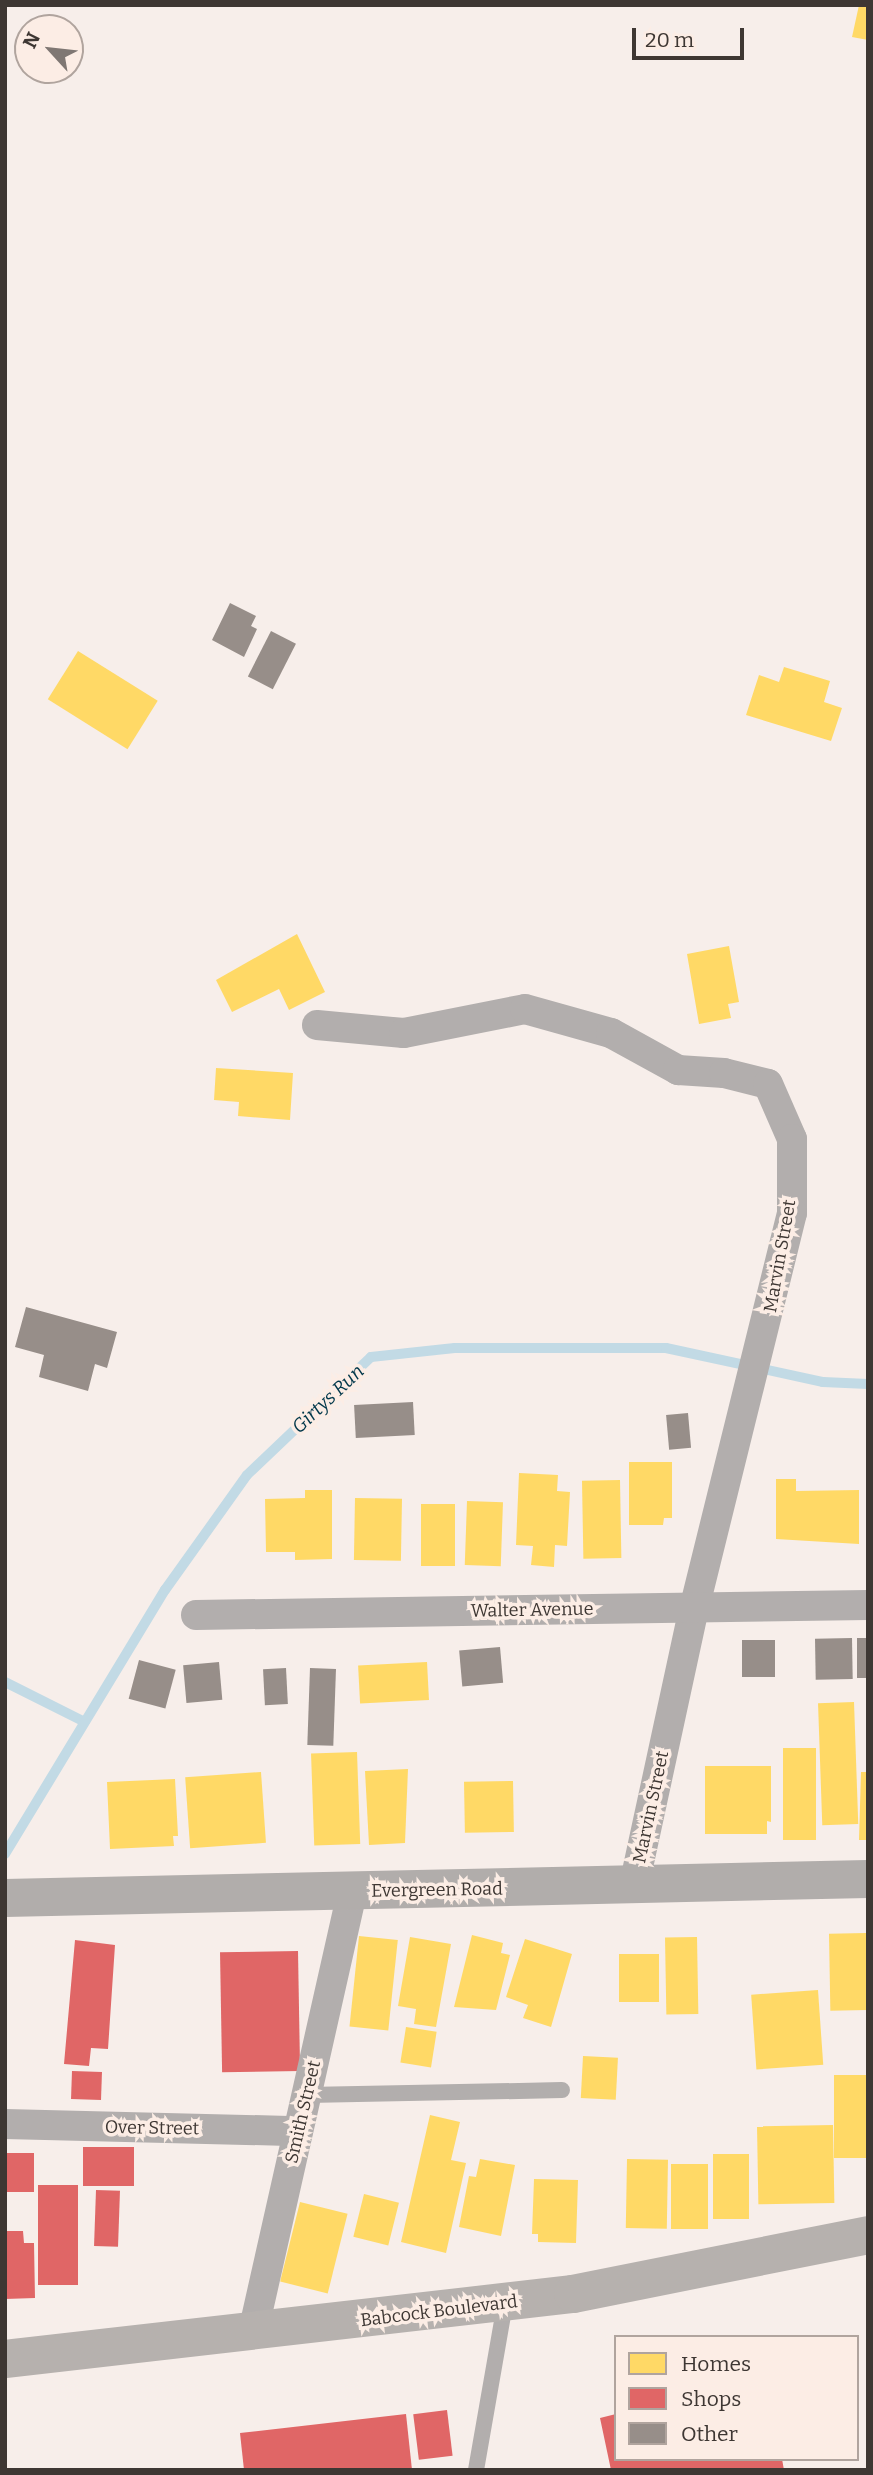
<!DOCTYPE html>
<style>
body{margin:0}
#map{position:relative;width:873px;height:2475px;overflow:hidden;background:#f7eeea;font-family:Bitter,serif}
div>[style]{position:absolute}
.homes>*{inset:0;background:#ffd966;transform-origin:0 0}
.shops>*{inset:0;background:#e06666;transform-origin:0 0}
.stream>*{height:10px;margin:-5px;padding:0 5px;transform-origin:5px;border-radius:5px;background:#c2dae5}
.building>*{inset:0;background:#978e89;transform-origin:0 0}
.lane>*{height:16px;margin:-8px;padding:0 8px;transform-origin:8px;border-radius:8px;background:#b2aead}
.street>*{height:30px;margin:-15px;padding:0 15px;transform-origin:15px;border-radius:15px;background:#b2aead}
.secondary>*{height:38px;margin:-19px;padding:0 19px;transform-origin:19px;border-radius:19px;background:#b1adab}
.primary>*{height:38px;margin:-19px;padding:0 19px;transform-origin:19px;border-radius:19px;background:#b6b1ae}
span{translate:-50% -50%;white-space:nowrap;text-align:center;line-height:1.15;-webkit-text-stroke:7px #fcede5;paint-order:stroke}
.street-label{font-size:18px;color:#3e3733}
.water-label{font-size:19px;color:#00374a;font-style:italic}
.frame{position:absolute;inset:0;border:7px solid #3e3733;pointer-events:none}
.legend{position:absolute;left:614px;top:2335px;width:245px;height:126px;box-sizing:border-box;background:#fcede5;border:2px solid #b0a49e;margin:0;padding:9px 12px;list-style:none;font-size:21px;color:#3e3733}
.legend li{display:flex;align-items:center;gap:14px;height:35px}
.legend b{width:35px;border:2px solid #b0a49e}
.north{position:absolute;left:14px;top:14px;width:70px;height:70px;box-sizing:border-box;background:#fcede5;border:2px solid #b0a49e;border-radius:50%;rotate:297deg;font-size:19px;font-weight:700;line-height:28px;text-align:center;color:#3e3733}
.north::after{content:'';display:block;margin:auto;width:24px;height:32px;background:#7f7773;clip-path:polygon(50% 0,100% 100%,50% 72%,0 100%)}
.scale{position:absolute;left:632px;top:28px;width:112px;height:32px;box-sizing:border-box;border:4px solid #3e3733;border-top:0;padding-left:9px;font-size:21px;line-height:24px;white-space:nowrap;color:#3e3733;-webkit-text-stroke:5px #fcede5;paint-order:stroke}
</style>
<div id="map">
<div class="homes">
<i style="clip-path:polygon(859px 5px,868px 5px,868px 40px,852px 37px)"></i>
<i style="left:78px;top:651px;width:94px;height:57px;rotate:32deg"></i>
<i style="clip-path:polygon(784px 667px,830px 681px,824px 702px,842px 708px,831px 741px,746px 715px,759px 675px,779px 682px)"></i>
<i style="clip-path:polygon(297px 934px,325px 992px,289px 1010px,279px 989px,232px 1012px,216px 980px)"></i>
<i style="clip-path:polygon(729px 946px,739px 1002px,728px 1004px,731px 1018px,699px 1024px,687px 954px)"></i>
<i style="clip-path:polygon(216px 1068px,293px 1073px,290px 1120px,238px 1116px,239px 1102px,214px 1100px)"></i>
<i style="clip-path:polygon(629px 1462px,672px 1462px,672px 1518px,664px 1518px,663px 1525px,629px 1525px)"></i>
<i style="clip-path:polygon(519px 1473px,558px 1475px,557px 1491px,570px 1492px,567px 1546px,555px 1545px,554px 1567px,531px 1565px,533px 1546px,516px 1545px)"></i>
<i style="clip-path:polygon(776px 1479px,796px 1479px,796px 1491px,859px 1490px,859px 1544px,776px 1539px)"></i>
<i style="left:620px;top:1480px;width:78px;height:38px;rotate:89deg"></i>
<i style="clip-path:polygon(305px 1490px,332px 1490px,332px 1559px,295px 1560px,295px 1552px,266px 1552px,265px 1499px,305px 1498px)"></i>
<i style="left:355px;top:1498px;width:47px;height:62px;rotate:1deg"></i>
<i style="left:467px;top:1501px;width:36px;height:64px;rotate:2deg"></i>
<i style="left:421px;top:1504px;width:34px;height:62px"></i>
<i style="left:427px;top:1662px;width:38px;height:69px;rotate:87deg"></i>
<i style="left:854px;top:1702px;width:122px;height:36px;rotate:88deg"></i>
<i style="left:783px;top:1748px;width:33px;height:92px"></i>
<i style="left:357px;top:1752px;width:92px;height:46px;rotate:88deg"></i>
<i style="clip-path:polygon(705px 1766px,771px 1766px,771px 1822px,767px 1821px,767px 1834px,705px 1834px)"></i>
<i style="clip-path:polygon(408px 1769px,405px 1843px,369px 1845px,365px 1771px)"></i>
<i style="left:261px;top:1772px;width:71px;height:76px;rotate:86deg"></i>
<i style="clip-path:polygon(861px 1772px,868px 1772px,868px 1840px,859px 1840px)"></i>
<i style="clip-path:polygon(175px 1779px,178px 1836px,173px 1836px,174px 1846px,110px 1849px,107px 1782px)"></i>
<i style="left:513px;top:1781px;width:51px;height:49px;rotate:89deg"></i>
<i style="left:866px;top:1933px;width:77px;height:37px;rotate:89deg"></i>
<i style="clip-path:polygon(472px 1935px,503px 1943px,501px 1953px,510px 1955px,496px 2010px,454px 2007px)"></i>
<i style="left:359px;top:1936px;width:39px;height:91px;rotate:6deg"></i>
<i style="clip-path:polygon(410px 1937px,451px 1944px,436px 2027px,414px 2024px,416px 2009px,398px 2006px)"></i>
<i style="left:697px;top:1937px;width:77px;height:32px;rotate:89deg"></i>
<i style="clip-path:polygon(525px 1939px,572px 1954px,551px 2027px,523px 2018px,528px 2005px,506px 1997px)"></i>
<i style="left:619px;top:1954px;width:40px;height:48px"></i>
<i style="left:818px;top:1990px;width:75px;height:67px;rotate:86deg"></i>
<i style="left:406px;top:2027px;width:31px;height:36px;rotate:9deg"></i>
<i style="left:583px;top:2056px;width:35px;height:42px;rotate:3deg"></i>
<i style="left:868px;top:2075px;width:83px;height:34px;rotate:90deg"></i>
<i style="clip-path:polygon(430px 2115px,460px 2122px,451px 2160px,466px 2163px,446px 2253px,401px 2242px)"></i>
<i style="left:833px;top:2125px;width:78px;height:76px;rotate:89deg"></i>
<i style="left:713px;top:2154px;width:36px;height:65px"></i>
<i style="clip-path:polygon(480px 2159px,515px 2165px,501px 2236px,459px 2227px,469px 2176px,476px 2177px)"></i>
<i style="left:627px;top:2159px;width:41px;height:69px;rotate:1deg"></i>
<i style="left:671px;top:2164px;width:37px;height:65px"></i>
<i style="clip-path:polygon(534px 2179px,578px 2180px,576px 2243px,538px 2242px,538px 2234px,532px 2234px)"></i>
<i style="left:364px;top:2194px;width:36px;height:44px;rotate:14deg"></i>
<i style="left:300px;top:2202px;width:49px;height:82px;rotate:14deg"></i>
</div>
<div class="shops">
<i style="clip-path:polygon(75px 1940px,115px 1945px,108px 2049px,91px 2048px,89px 2066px,64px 2064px)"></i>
<i style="left:298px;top:1951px;width:120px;height:78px;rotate:89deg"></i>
<i style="left:72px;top:2071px;width:30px;height:28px;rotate:2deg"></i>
<i style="left:83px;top:2147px;width:51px;height:39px"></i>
<i style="left:5px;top:2153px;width:29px;height:39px"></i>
<i style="left:78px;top:2185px;width:100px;height:40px;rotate:90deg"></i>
<i style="left:96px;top:2190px;width:24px;height:56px;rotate:2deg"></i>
<i style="clip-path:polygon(5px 2231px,23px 2231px,24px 2243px,34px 2243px,35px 2298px,5px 2299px)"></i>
<i style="left:447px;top:2410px;width:46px;height:34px;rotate:83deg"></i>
<i style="clip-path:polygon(406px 2414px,412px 2470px,244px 2470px,240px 2433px)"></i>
<i style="clip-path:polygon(616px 2414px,616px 2459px,782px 2459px,784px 2470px,611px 2470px,600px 2418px)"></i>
</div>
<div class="stream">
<i style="left:5px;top:1682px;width:89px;rotate:26.6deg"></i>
<i style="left:5px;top:1854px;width:309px;rotate:-58.8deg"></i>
<i style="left:165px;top:1590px;width:141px;rotate:-54.5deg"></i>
<i style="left:247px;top:1475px;width:171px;rotate:-43.6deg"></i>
<i style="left:371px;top:1357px;width:84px;rotate:-6.1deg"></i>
<i style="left:455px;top:1348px;width:211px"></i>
<i style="left:666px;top:1348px;width:161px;rotate:12.2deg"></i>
<i style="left:823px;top:1382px;width:45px;rotate:2.5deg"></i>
</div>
<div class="building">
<i style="clip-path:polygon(230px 603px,256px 616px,251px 626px,257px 629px,244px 657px,212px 640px)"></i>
<i style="left:271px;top:631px;width:28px;height:51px;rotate:27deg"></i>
<i style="clip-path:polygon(26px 1307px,117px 1332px,107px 1368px,95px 1364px,88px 1391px,39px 1377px,44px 1355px,15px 1347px)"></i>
<i style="left:413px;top:1402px;width:33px;height:59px;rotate:87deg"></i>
<i style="left:688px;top:1413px;width:35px;height:22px;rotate:85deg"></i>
<i style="left:852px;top:1638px;width:41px;height:37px;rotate:89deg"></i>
<i style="left:857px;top:1638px;width:11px;height:40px"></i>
<i style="left:742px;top:1640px;width:33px;height:37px"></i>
<i style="left:500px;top:1647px;width:36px;height:41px;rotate:85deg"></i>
<i style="left:139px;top:1660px;width:38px;height:40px;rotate:15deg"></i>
<i style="left:219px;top:1662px;width:38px;height:36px;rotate:85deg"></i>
<i style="left:286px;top:1668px;width:36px;height:23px;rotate:87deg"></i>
<i style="left:310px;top:1668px;width:26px;height:77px;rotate:2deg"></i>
</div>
<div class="lane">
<i style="left:307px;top:2095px;width:255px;rotate:-1.1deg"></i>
<i style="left:476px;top:2470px;width:169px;rotate:-80.1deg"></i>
</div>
<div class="street">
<i style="left:317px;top:1025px;width:87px;rotate:5.3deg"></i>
<i style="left:404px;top:1033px;width:123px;rotate:-11.2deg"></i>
<i style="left:525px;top:1009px;width:89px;rotate:15.6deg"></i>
<i style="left:611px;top:1033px;width:77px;rotate:28.9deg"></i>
<i style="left:678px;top:1070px;width:46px;rotate:3.7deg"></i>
<i style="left:724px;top:1073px;width:45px;rotate:14deg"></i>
<i style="left:768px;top:1084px;width:60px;rotate:66.4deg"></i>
<i style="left:792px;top:1139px;width:74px;rotate:90deg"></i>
<i style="left:792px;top:1213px;width:407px;rotate:103.9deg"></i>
<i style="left:694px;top:1608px;width:283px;rotate:102.2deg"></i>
<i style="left:196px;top:1615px;width:672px;rotate:-0.85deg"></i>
<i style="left:5px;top:2124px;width:293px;rotate:1.4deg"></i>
<i style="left:253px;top:2332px;width:451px;rotate:-77.3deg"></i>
</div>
<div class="secondary">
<i style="left:5px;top:1898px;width:863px;rotate:-1.26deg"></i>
</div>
<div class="primary">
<i style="left:5px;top:2359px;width:572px;rotate:-6.53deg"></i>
<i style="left:573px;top:2294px;width:301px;rotate:-11.3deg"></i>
</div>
<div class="street-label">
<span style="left:780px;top:1256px;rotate:-80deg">Marvin Street</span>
<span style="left:532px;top:1610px;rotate:-1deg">Walter Avenue</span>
<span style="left:651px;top:1807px;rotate:-78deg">Marvin Street</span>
<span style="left:437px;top:1890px;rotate:-1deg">Evergreen Road</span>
<span style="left:303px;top:2112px;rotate:-77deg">Smith Street</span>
<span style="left:152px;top:2128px;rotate:1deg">Over Street</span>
<span style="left:439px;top:2311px;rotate:-7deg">Babcock Boulevard</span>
</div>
<div class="water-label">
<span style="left:328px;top:1399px;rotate:-43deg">Girtys Run</span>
</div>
<div class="frame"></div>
<ul class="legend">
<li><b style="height:19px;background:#ffd966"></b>Homes</li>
<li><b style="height:19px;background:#e06666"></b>Shops</li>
<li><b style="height:19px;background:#978e89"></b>Other</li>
</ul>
<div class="north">N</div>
<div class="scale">20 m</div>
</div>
